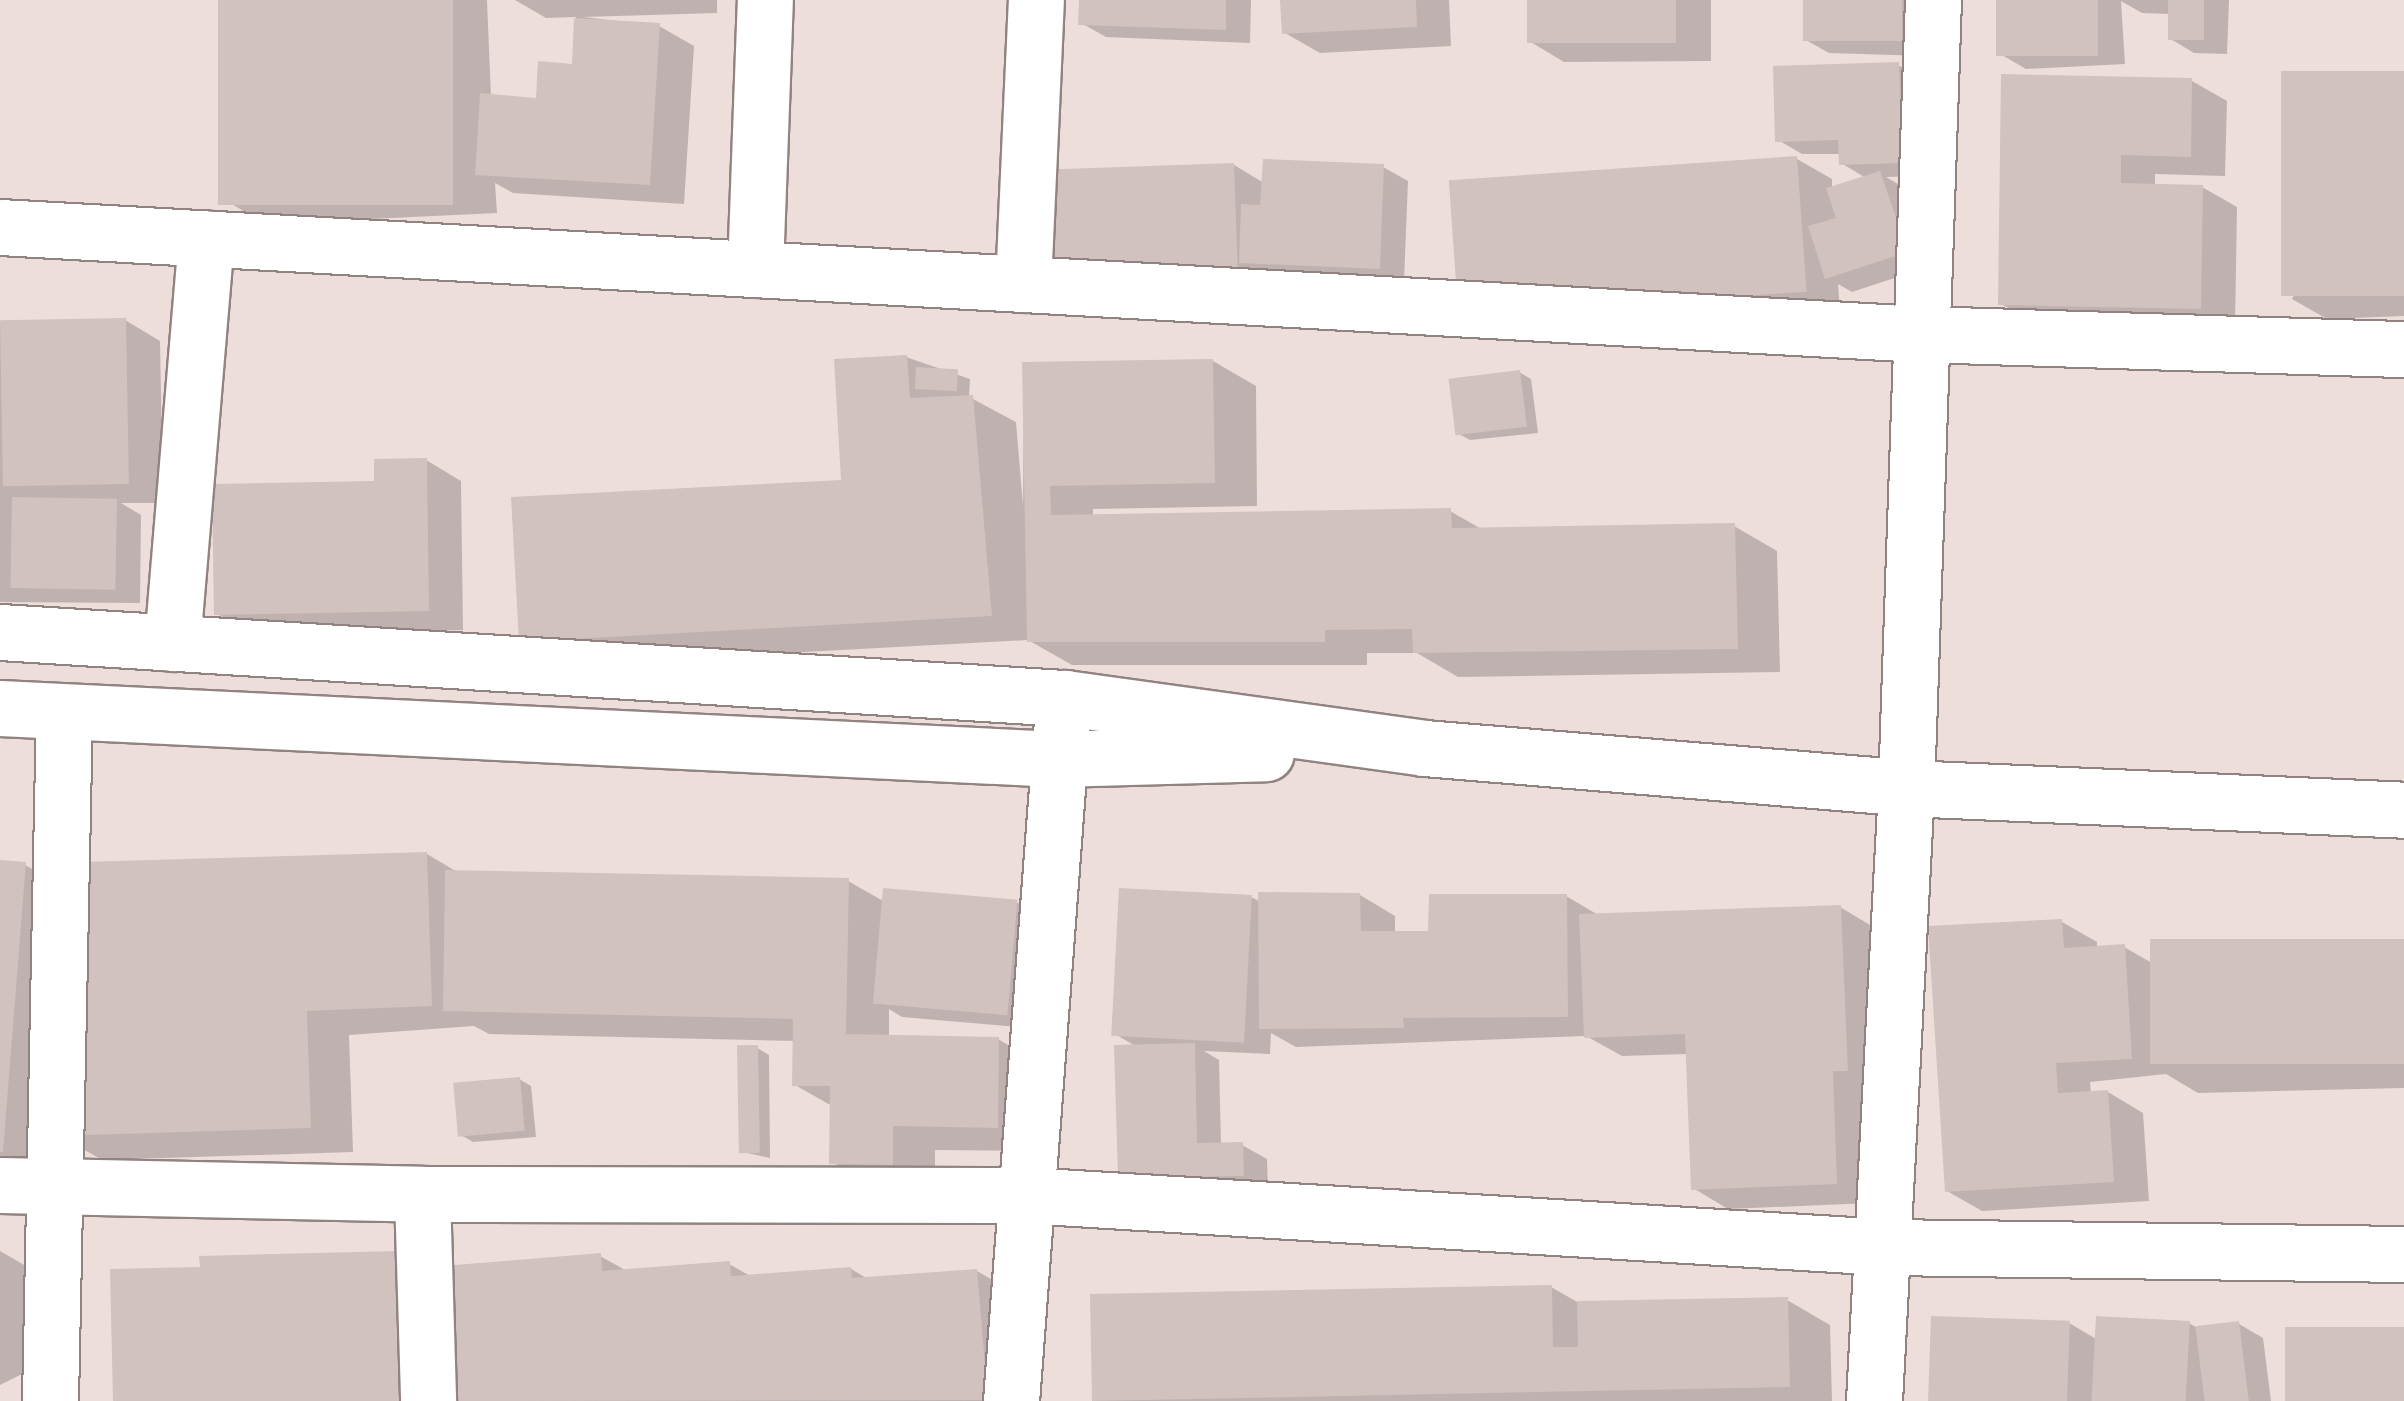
<!DOCTYPE html>
<style>
body{margin:0}
#map{position:relative;width:2404px;height:1401px;overflow:hidden;background:#eededb;font-family:Montserrat,sans-serif}
div>[style]{position:absolute}
.shadow>*{inset:0;background:#0003}
.building>*{inset:0;background:#d1c1bf;transform-origin:0 0}
.roads{filter:drop-shadow(2px 0 #918380) drop-shadow(-2px 0 #918380) drop-shadow(0 2px #918380) drop-shadow(0 -2px #918380)}
.street>*{height:55px;margin:-27.5px;padding:0 27.5px;transform-origin:27.5px;border-radius:27.5px;background:#fff}
.secondary>*{height:55px;margin:-27.5px;padding:0 27.5px;transform-origin:27.5px;border-radius:27.5px;background:#fff}
span{translate:-50% -50%;white-space:nowrap;text-align:center;line-height:1.15;-webkit-text-stroke:8px #eededb;paint-order:stroke}
</style>
<div id="map">
<div class="shadow">
<i style="clip-path:polygon(220px 0,487px 0,491px 97px,538px 100px,574px 67px,576px 17px,546px 18px,515px 0,717px 0,717px 13px,584px 17px,659px 26px,694px 46px,684px 204px,513px 193px,495px 183px,497px 213px,265px 224px,230px 203px)"></i>
<i style="clip-path:polygon(1082px 0,1251px 0,1250px 43px,1106px 37px,1081px 23px)"></i>
<i style="clip-path:polygon(1282px 0,1449px 0,1451px 46px,1320px 53px,1285px 33px)"></i>
<i style="clip-path:polygon(1529px 0,1711px 0,1711px 61px,1564px 62px,1529px 41px)"></i>
<i style="clip-path:polygon(1805px 0,1926px 0,1925px 56px,1829px 53px,1804px 39px)"></i>
<i style="clip-path:polygon(1999px 0,2229px 0,2227px 54px,2194px 53px,2169px 38px,2170px 14px,2142px 13px,2121px 1px,2125px 64px,2026px 69px,2002px 55px)"></i>
<i style="clip-path:polygon(1898px 65px,1923px 79px,1927px 176px,1886px 177px,1905px 188px,1931px 266px,1852px 292px,1838px 284px,1840px 311px,1494px 331px,1797px 159px,1832px 179px,1832px 189px,1866px 178px,1841px 163px,1841px 154px,1802px 154px,1778px 140px)"></i>
<i style="clip-path:polygon(2404px 74px,2404px 316px,2327px 319px,2292px 299px)"></i>
<i style="clip-path:polygon(2004px 77px,2192px 81px,2227px 101px,2225px 176px,2155px 174px,2155px 186px,2202px 187px,2237px 207px,2235px 328px,2035px 324px,2000px 303px)"></i>
<i style="clip-path:polygon(1234px 165px,1264px 183px,1383px 167px,1408px 181px,1404px 282px,1272px 312px,1069px 317px,1034px 297px)"></i>
<i style="clip-path:polygon(125px 320px,160px 341px,163px 503px,121px 503px,141px 515px,140px 603px,0 602px,0 323px)"></i>
<i style="clip-path:polygon(906px 357px,970px 379px,969px 397px,1016px 422px,1023px 506px,1024px 364px,1213px 361px,1256px 386px,1257px 506px,1093px 509px,1093px 517px,1450px 511px,1483px 530px,1734px 526px,1777px 551px,1780px 672px,1458px 677px,1417px 653px,1367px 653px,1367px 665px,1072px 665px,1028px 640px,565px 665px,522px 641px,843px 482px)"></i>
<i style="clip-path:polygon(1519px 372px,1531px 379px,1538px 433px,1470px 440px,1457px 433px)"></i>
<i style="clip-path:polygon(426px 460px,461px 481px,463px 630px,252px 634px,216px 613px,376px 483px)"></i>
<i style="clip-path:polygon(427px 854px,459px 873px,848px 881px,885px 902px,1016px 902px,1041px 916px,1031px 1028px,902px 1017px,889px 1009px,889px 1037px,998px 1039px,1041px 1064px,1040px 1151px,935px 1150px,935px 1188px,875px 1187px,832px 1162px,832px 1106px,795px 1085px,795px 1041px,489px 1034px,474px 1026px,349px 1035px,353px 1152px,102px 1160px,59px 1135px,45px 1179px,0 1175px,0 863px,25px 865px,50px 879px)"></i>
<i style="clip-path:polygon(1360px 895px,1395px 916px,1395px 934px,1431px 934px,1566px 896px,1600px 916px,1840px 907px,1875px 928px,1871px 1203px,1728px 1209px,1693px 1188px,1688px 1054px,1622px 1056px,1586px 1036px,1296px 1047px,1271px 1033px,1270px 1054px,1204px 1051px,1219px 1060px,1221px 1145px,1242px 1145px,1267px 1159px,1268px 1189px,1145px 1191px,1137px 1047px,1115px 1034px,1251px 897px,1261px 902px)"></i>
<i style="clip-path:polygon(2062px 922px,2097px 942px,2097px 949px,2124px 947px,2152px 963px,2404px 941px,2404px 1088px,2198px 1093px,2166px 1074px,2090px 1082px,2091px 1094px,2108px 1092px,2143px 1113px,2149px 1201px,1982px 1211px,1947px 1191px)"></i>
<i style="clip-path:polygon(757px 1048px,769px 1055px,770px 1158px,739px 1151px)"></i>
<i style="clip-path:polygon(519px 1079px,531px 1086px,536px 1137px,473px 1142px,461px 1135px)"></i>
<i style="clip-path:polygon(0 1251px,38px 1273px,38px 1366px,0 1385px)"></i>
<i style="clip-path:polygon(600px 1256px,627px 1271px,729px 1264px,752px 1277px,851px 1269px,868px 1279px,977px 1271px,1020px 1296px,1028px 1401px,456px 1401px,445px 1268px)"></i>
<i style="clip-path:polygon(1551px 1287px,1579px 1303px,1787px 1300px,1830px 1325px,1832px 1401px,1094px 1401px,1092px 1296px)"></i>
<i style="clip-path:polygon(2069px 1323px,2098px 1340px,2189px 1323px,2199px 1329px,2239px 1324px,2263px 1338px,2271px 1401px,1931px 1401px)"></i>
</div>
<div class="building">
<i style="left:218px;top:0;width:235px;height:205px"></i>
<i style="clip-path:polygon(1079px 0,1226px 0,1226px 30px,1078px 25px)"></i>
<i style="clip-path:polygon(1280px 0,1416px 0,1417px 27px,1282px 34px)"></i>
<i style="left:1527px;top:0;width:149px;height:43px"></i>
<i style="left:1803px;top:0;width:99px;height:41px"></i>
<i style="left:1996px;top:0;width:102px;height:56px"></i>
<i style="left:2168px;top:0;width:36px;height:40px"></i>
<i style="clip-path:polygon(574px 18px,660px 23px,650px 185px,475px 175px,480px 93px,536px 98px,538px 61px,572px 64px)"></i>
<i style="clip-path:polygon(1899px 62px,1903px 163px,1839px 165px,1838px 140px,1775px 142px,1773px 66px)"></i>
<i style="left:2404px;top:71px;width:225px;height:123px;rotate:90deg"></i>
<i style="clip-path:polygon(2001px 74px,2192px 78px,2191px 157px,2121px 155px,2121px 183px,2203px 185px,2201px 309px,1998px 305px)"></i>
<i style="left:1797px;top:156px;width:136px;height:349px;rotate:86deg"></i>
<i style="clip-path:polygon(1263px 159px,1384px 164px,1380px 269px,1239px 263px,1241px 204px,1260px 205px)"></i>
<i style="left:1234px;top:163px;width:130px;height:206px;rotate:88deg"></i>
<i style="clip-path:polygon(1880px 171px,1908px 252px,1825px 279px,1808px 226px,1836px 218px,1826px 188px)"></i>
<i style="left:126px;top:318px;width:166px;height:126px;rotate:89deg"></i>
<i style="clip-path:polygon(907px 355px,910px 398px,973px 395px,992px 616px,519px 642px,511px 497px,841px 480px,834px 359px)"></i>
<i style="clip-path:polygon(1213px 359px,1215px 483px,1050px 486px,1051px 515px,1451px 508px,1452px 528px,1735px 523px,1738px 649px,1413px 653px,1412px 629px,1325px 630px,1325px 642px,1027px 642px,1022px 362px)"></i>
<i style="left:916px;top:367px;width:42px;height:22px;rotate:3deg"></i>
<i style="left:1520px;top:370px;width:57px;height:72px;rotate:83deg"></i>
<i style="clip-path:polygon(427px 458px,429px 611px,214px 615px,212px 484px,374px 481px,374px 459px)"></i>
<i style="left:12px;top:497px;width:105px;height:91px;rotate:1deg"></i>
<i style="clip-path:polygon(427px 852px,432px 1006px,307px 1011px,311px 1128px,56px 1136px,47px 863px)"></i>
<i style="clip-path:polygon(0 860px,26px 862px,3px 1152px,0 1152px)"></i>
<i style="clip-path:polygon(445px 870px,849px 878px,846px 1034px,999px 1037px,998px 1128px,893px 1126px,893px 1165px,829px 1164px,830px 1086px,792px 1086px,793px 1019px,443px 1011px)"></i>
<i style="left:883px;top:888px;width:135px;height:116px;rotate:5deg"></i>
<i style="left:1119px;top:888px;width:133px;height:148px;rotate:3deg"></i>
<i style="clip-path:polygon(1258px 892px,1360px 893px,1361px 931px,1428px 931px,1429px 894px,1567px 894px,1568px 1017px,1403px 1018px,1404px 1028px,1259px 1029px)"></i>
<i style="clip-path:polygon(1841px 905px,1848px 1071px,1833px 1071px,1837px 1184px,1691px 1190px,1685px 1034px,1584px 1038px,1579px 914px)"></i>
<i style="clip-path:polygon(2062px 919px,2064px 948px,2125px 944px,2132px 1059px,2056px 1063px,2058px 1093px,2108px 1090px,2114px 1182px,1945px 1192px,1928px 926px)"></i>
<i style="left:2404px;top:939px;width:125px;height:254px;rotate:90deg"></i>
<i style="clip-path:polygon(1195px 1043px,1197px 1143px,1243px 1142px,1244px 1176px,1118px 1178px,1114px 1045px)"></i>
<i style="left:758px;top:1045px;width:108px;height:21px;rotate:89deg"></i>
<i style="left:520px;top:1077px;width:54px;height:67px;rotate:85deg"></i>
<i style="clip-path:polygon(398px 1251px,403px 1401px,113px 1401px,110px 1269px,200px 1267px,199px 1256px)"></i>
<i style="clip-path:polygon(601px 1253px,602px 1271px,730px 1261px,731px 1276px,851px 1267px,852px 1278px,977px 1269px,988px 1400px,454px 1401px,443px 1266px)"></i>
<i style="clip-path:polygon(1552px 1285px,1553px 1347px,1578px 1347px,1577px 1301px,1788px 1297px,1790px 1387px,1092px 1401px,1090px 1294px)"></i>
<i style="left:1931px;top:1316px;width:139px;height:85px;rotate:2deg"></i>
<i style="left:2096px;top:1316px;width:94px;height:85px;rotate:3deg"></i>
<i style="left:2239px;top:1321px;width:81px;height:44px;rotate:83deg"></i>
<i style="left:2404px;top:1327px;width:74px;height:119px;rotate:90deg"></i>
</div>
<div class="roads">
<div class="street">
<i style="left:0;top:227px;width:1925px;rotate:3.19deg"></i>
<i style="left:1922px;top:334px;width:482px;rotate:1.8deg"></i>
<i style="left:755px;top:269px;width:269px;rotate:-87.9deg"></i>
<i style="left:1023px;top:284px;width:284px;rotate:-87.4deg"></i>
<i style="left:172px;top:643px;width:406px;rotate:-85.2deg"></i>
<i style="left:0;top:1185px;width:422px;rotate:1.2deg"></i>
<i style="left:422px;top:1194px;width:603px;rotate:0.1deg"></i>
<i style="left:1025px;top:1195px;width:862px;rotate:3.46deg"></i>
<i style="left:1885px;top:1247px;width:519px;rotate:0.77deg"></i>
<i style="left:422px;top:1194px;width:207px;rotate:88.3deg"></i>
<i style="left:50px;top:1401px;width:689px;rotate:-88.84deg"></i>
<i style="left:1874px;top:1401px;width:614px;rotate:-87.01deg"></i>
<i style="left:1906px;top:788px;width:788px;rotate:-88.04deg"></i>
</div>
<div class="secondary">
<i style="left:0;top:632px;width:1067px;rotate:3.55deg"></i>
<i style="left:1065px;top:698px;width:362px;rotate:7.9deg"></i>
<i style="left:1424px;top:748px;width:484px;rotate:4.7deg"></i>
<i style="left:1906px;top:788px;width:498px;rotate:2.5deg"></i>
<i style="left:0;top:708px;width:1058px;rotate:2.76deg"></i>
<i style="left:1057px;top:759px;width:209px;rotate:-1.6deg"></i>
<i style="left:1011px;top:1401px;width:682px;rotate:-85.71deg"></i>
</div>
</div>
</div>
